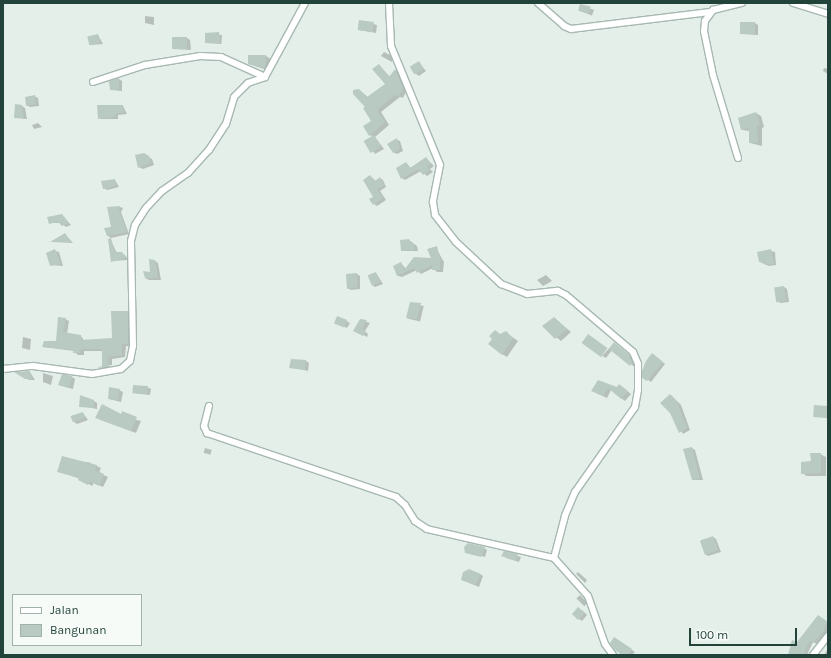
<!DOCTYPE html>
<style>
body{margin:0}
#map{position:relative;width:831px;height:658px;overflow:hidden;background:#e5efea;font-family:Karla,sans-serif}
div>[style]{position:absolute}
.shadow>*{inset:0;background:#0003;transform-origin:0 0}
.building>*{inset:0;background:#b9cac3;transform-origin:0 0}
.roads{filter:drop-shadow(1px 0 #a7b8b2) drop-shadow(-1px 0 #a7b8b2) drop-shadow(0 1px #a7b8b2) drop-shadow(0 -1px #a7b8b2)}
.street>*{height:6px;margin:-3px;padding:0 3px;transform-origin:3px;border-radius:3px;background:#fff}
span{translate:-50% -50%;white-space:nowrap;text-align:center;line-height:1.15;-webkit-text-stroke:3px #f6fbf8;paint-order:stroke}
.frame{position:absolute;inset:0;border:4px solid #22433a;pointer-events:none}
.legend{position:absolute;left:12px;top:594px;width:130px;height:52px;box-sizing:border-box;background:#f6fbf8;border:1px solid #a1b1ac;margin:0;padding:5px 7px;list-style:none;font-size:12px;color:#22433a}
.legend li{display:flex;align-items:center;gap:8px;height:20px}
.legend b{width:20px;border:1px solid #a1b1ac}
.scale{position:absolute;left:689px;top:628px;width:108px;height:18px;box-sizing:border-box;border:2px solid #22433a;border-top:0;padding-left:5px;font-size:12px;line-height:14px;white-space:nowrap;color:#22433a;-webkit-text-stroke:3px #f6fbf8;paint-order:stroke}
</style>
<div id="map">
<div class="shadow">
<i style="left:581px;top:5px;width:14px;height:6px;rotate:21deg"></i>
<i style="clip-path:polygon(145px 16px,154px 17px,154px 25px,145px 23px)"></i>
<i style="clip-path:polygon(360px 21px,377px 25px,376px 33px,359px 30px)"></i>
<i style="clip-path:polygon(755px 23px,758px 25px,758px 35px,741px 34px)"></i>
<i style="left:206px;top:34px;width:16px;height:9px;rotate:4deg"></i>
<i style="clip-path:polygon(98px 35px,103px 44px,90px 45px)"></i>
<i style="clip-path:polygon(187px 38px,190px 40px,191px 50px,173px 49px)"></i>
<i style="clip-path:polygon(384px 52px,392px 56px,392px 62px,381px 56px)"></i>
<i style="clip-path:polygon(249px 56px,266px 56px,271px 59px,270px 71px,249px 64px)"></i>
<i style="clip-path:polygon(419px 63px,426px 71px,419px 76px,416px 74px)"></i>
<i style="clip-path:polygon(379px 65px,390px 77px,396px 70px,400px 72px,407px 90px,403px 98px,400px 97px,381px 112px,389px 125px,375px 137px,384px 149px,375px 154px,366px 141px,373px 137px,370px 135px,373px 121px,359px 90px,368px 97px,386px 84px)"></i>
<i style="clip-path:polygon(824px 68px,828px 69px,828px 74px,823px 71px)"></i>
<i style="clip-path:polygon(119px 79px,122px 81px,122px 91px,111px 90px)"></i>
<i style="clip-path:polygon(34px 96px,38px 98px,39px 106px,30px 107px,27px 105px)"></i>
<i style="clip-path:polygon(22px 106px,25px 108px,27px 119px,15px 118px)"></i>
<i style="clip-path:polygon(123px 106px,127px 114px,118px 115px,118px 119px,99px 119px)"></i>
<i style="clip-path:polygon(756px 113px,761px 116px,764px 127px,762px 128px,762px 146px,750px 143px,750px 131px,742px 130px)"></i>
<i style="clip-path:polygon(38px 123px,42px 127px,34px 129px,32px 125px)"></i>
<i style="clip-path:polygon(397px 140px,400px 141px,403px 151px,397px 154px,393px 152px)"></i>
<i style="clip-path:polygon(143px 154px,152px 159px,154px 165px,143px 169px,139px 167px)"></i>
<i style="clip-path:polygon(426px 158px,434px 166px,430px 169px,433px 172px,427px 176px,421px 171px,405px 180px,402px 178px,406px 163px,411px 168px)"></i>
<i style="clip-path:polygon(370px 176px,376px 181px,380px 178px,383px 180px,386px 187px,380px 191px,386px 200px,377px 206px,374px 204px)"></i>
<i style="clip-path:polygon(115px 180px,119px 187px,107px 190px,104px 188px)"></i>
<i style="clip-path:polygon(120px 207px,123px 208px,121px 212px,129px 234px,111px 238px,108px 236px,113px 228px,108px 208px)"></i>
<i style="clip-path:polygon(62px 215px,71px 225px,66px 227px,61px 223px,50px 223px)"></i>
<i style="clip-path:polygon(65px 234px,73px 243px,52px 242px)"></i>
<i style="clip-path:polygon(110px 239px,117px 253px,125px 255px,128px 260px,112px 261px)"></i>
<i style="clip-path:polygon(409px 240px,417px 246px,418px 251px,402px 251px)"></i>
<i style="clip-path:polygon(436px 248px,444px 262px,443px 272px,437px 272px,433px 268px,421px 274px,417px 270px,402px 277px,398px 276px,394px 266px,401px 263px,406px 269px,432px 260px)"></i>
<i style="clip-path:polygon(55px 251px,59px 252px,63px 266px,51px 265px)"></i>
<i style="clip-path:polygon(771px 251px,775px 252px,776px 265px,769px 266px,760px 262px)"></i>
<i style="clip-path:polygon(155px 261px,158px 263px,161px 280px,149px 280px,145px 278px,151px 273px)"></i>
<i style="clip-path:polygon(376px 273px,383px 284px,375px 287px,372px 285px)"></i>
<i style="clip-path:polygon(357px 274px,360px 276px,360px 289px,351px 290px,348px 288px)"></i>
<i style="clip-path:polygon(546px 275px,552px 281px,543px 286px,537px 280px)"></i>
<i style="clip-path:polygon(784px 287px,787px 289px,789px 302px,780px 303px,777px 301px)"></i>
<i style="left:411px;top:303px;width:13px;height:16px;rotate:13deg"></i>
<i style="clip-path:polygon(128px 312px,131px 314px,132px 346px,126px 346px,125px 357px,112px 359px,112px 365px,105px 366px,112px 368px,100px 369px,103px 367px,103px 351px,84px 351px,84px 355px,78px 355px,74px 351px,43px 347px,57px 342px,65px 319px,69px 321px,67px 334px,81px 336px,85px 342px,113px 339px)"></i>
<i style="clip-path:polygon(554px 318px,571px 332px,561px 341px,543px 326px)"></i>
<i style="clip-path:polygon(361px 320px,370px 323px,365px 331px,368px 334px,367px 337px,354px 330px)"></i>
<i style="clip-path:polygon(346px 321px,350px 323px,347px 328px,339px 324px)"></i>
<i style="clip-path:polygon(495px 331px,501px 335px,506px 333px,518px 341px,507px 357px,502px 354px)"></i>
<i style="clip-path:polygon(23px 337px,31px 339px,30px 350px,22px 348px)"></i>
<i style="clip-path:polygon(614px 343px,634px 359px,636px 368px,612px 350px,606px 358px,602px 356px)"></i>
<i style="clip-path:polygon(653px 354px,665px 364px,651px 382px,644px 377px)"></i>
<i style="clip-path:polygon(306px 361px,309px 363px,308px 371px,290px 367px)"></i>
<i style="clip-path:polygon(30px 372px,35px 380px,29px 380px,17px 373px)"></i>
<i style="clip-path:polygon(43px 373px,53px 376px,51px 385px,43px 382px)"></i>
<i style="clip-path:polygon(72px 377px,75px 379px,73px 389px,59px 385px)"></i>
<i style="clip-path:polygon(598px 381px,617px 388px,622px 387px,631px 394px,625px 401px,611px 390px,607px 398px,596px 393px)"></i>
<i style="clip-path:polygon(147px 387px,151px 389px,150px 395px,132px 393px)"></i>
<i style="clip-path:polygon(119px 390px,123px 392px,121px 402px,109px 399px)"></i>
<i style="clip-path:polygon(671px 395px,681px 405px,690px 430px,683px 434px,671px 413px)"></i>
<i style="clip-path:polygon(94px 401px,97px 403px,97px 409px,81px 406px)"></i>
<i style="clip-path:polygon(828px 407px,828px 418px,815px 416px)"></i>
<i style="clip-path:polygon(83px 413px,88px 420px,77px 424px,74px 422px,72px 416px)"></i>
<i style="clip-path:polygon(121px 416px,141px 421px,136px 433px,101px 420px)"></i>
<i style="left:205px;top:448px;width:7px;height:5px;rotate:16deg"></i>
<i style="clip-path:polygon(692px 448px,695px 450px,703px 480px,693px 480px)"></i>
<i style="clip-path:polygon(820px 454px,826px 457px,826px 476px,807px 476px,802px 473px)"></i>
<i style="clip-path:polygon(88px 462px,101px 468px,99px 473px,108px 477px,103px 487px,94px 483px,92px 486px,80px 479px,59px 471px)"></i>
<i style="clip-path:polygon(713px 537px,716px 539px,721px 552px,708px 556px,705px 554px,702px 540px)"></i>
<i style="clip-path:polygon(484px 548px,487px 550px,485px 557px,467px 552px)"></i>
<i style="clip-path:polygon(504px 552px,521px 557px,519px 562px,506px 558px)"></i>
<i style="clip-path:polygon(578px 572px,587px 580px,585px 583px,576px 574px)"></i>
<i style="clip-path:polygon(480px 574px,483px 576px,479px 587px,462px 580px)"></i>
<i style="left:580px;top:595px;width:11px;height:5px;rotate:45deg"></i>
<i style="clip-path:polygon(582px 610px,587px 615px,582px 621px,579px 619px)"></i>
<i style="clip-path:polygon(822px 618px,828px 623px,828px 630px,817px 644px,813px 642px,807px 655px,791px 655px,798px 643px)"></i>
<i style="clip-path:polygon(618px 640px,635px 652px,632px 655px,624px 655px)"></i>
<i style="clip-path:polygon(828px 648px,828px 655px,824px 655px)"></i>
</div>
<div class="building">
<i style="left:580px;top:4px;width:11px;height:7px;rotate:15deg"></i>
<i style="left:359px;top:20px;width:15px;height:10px;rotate:8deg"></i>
<i style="left:740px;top:22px;width:15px;height:12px"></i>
<i style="clip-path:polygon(219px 32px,220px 43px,205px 43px,205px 33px)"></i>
<i style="left:98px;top:34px;width:9px;height:11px;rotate:77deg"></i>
<i style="left:172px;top:37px;width:15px;height:12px"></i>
<i style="clip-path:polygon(248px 55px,266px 55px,265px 68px,248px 64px)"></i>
<i style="left:419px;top:61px;width:9px;height:11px;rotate:58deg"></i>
<i style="clip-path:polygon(379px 64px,389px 77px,395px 69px,403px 88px,398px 97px,395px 95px,377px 110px,385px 122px,369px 136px,363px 126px,371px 121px,363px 108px,365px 107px,353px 94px,353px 90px,359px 89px,367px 97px,385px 84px,372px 69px)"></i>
<i style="clip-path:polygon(119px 78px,119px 90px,110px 90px,109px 81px)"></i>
<i style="clip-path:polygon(35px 95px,36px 104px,26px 106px,25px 97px)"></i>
<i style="clip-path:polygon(15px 104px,22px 105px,24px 118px,14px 118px)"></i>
<i style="clip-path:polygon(97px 105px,123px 105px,124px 112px,115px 114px,116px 117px,98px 119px)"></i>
<i style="clip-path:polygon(756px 112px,760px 125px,757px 126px,758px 143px,749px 143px,749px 128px,741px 130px,738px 118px)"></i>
<i style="left:374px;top:135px;width:14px;height:12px;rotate:60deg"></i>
<i style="clip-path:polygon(397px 138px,400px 149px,393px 153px,387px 144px)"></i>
<i style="clip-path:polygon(144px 153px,149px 156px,151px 163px,138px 168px,135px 155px)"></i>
<i style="clip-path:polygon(426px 157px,431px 164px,427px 166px,430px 170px,423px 175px,418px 169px,401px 179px,396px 168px,406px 162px,410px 168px)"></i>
<i style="clip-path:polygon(370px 175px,375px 181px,380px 177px,384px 185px,377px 189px,383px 198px,373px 205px,369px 199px,373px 197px,363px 180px)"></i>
<i style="clip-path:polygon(115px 179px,116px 186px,103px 189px,101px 181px)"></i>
<i style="clip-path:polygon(120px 206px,119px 210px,127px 232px,107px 236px,104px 228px,111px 227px,107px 207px)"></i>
<i style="clip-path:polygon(62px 214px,69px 223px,62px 226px,58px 222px,49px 224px,47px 217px)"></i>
<i style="clip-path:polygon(65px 233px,71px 242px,50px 242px)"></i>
<i style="clip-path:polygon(111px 238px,115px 252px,122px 252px,126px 258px,111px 262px,108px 239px)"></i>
<i style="clip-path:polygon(409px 239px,410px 243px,414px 243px,415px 250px,401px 251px,400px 240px)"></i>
<i style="clip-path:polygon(437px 246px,440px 259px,442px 259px,440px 261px,440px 270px,432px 270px,432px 265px,417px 273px,414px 268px,397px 276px,393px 266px,401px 262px,404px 270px,414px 257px,431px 258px,427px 249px)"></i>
<i style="clip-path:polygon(55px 249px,61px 264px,50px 266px,46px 253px)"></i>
<i style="clip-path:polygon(771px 249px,774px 264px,765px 265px,764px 262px,759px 262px,757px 252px)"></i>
<i style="clip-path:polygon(149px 259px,155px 260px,158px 278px,145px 278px,143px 271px,150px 272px)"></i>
<i style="left:376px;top:272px;width:11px;height:9px;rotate:68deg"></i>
<i style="clip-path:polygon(357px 273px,357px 287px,347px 289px,346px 274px)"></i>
<i style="left:784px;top:286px;width:15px;height:10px;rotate:82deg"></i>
<i style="clip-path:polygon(410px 302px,421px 303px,417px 319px,406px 318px)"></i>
<i style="clip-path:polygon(111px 311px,128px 311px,128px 344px,122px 344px,122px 355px,108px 357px,109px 367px,97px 368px,102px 366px,102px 349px,81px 349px,80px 353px,73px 353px,74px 350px,42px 347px,44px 341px,56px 341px,58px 317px,66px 318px,63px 332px,81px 335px,81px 340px,112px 338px)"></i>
<i style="left:337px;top:316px;width:11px;height:8px;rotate:22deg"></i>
<i style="clip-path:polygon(554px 317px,567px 329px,555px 339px,542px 326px)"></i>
<i style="clip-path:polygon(360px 319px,367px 320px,362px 328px,366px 332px,363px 336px,353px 331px)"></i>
<i style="clip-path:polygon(495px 330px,500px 334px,506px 331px,513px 338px,502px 355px,488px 344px,492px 339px,489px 336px)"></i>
<i style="left:588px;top:334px;width:24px;height:11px;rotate:36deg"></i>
<i style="clip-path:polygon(614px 342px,629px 355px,632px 362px,630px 366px,609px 349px)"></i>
<i style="clip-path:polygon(652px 353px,663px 362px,647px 381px,642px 378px,642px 371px,646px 361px)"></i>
<i style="clip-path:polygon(291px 359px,306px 360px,305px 370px,289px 368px)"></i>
<i style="clip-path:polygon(30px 371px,32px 379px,25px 379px,14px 372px)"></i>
<i style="clip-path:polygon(62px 374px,72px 376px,69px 388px,58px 385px)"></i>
<i style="clip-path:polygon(598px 380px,617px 387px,619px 384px,628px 391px,621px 399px,608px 388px,603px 396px,591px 391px)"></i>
<i style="left:133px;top:385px;width:15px;height:8px;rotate:4deg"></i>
<i style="clip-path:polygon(109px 387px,120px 389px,118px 400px,108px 399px)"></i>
<i style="clip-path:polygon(670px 394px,677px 402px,687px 428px,679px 433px,670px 413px,660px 403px)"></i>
<i style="clip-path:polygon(80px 395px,94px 400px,94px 408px,79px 407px)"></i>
<i style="clip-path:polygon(102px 404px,121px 414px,122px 411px,137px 417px,131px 431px,95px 418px)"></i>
<i style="left:814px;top:405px;width:14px;height:12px;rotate:4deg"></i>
<i style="left:83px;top:412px;width:6px;height:13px;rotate:72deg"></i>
<i style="clip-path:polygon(692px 447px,700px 479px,692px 480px,683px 449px)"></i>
<i style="clip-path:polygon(810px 453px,821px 453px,821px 473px,801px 474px,801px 462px,811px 461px)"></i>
<i style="clip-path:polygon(62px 456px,97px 465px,95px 470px,104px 474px,99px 486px,89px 481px,88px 485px,78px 480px,79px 478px,57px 472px)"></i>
<i style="left:713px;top:536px;width:15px;height:14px;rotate:70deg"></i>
<i style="clip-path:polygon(468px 543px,485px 547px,481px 557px,465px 553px,464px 547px)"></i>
<i style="clip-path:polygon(504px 551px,518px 554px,516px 561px,501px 556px)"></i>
<i style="clip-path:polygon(469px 569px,481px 574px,475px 585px,461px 580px,463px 572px)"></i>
<i style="clip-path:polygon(578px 607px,585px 613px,578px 620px,572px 614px)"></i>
<i style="clip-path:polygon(818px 615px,828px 622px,823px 632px,813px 643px,810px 641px,803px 655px,788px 655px,792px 640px,797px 642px)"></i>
<i style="clip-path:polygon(614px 637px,632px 649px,628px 655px,622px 655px,615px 650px,610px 643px)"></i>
</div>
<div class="roads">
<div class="street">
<i style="left:389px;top:3px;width:43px;rotate:87.3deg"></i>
<i style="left:391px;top:46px;width:129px;rotate:67.6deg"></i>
<i style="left:440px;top:165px;width:38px;rotate:101deg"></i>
<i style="left:433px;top:202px;width:13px;rotate:81deg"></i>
<i style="left:435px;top:215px;width:34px;rotate:52deg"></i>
<i style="left:456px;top:242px;width:62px;rotate:43deg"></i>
<i style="left:501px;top:284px;width:28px;rotate:21deg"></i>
<i style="left:527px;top:294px;width:31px;rotate:-6deg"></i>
<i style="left:558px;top:291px;width:9px;rotate:27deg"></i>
<i style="left:566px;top:295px;width:88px;rotate:40.4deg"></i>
<i style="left:633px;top:352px;width:13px;rotate:67deg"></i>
<i style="left:638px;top:364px;width:26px;rotate:90deg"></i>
<i style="left:638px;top:390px;width:17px;rotate:100deg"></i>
<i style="left:635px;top:407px;width:104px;rotate:125.2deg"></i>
<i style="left:575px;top:492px;width:26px;rotate:113deg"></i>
<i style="left:565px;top:516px;width:43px;rotate:104.7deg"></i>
<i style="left:554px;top:558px;width:51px;rotate:48.2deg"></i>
<i style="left:588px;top:596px;width:51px;rotate:70.5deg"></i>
<i style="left:605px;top:644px;width:14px;rotate:54deg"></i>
<i style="left:538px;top:3px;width:35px;rotate:41deg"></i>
<i style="left:564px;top:26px;width:8px;rotate:23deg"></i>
<i style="left:571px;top:29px;width:140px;rotate:-7deg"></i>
<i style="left:793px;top:3px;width:37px;rotate:17deg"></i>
<i style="left:93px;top:82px;width:55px;rotate:-18.1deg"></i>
<i style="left:145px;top:65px;width:56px;rotate:-9.3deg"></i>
<i style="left:200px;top:56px;width:21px;rotate:3deg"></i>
<i style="left:221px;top:57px;width:48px;rotate:24.4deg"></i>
<i style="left:738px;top:158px;width:87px;rotate:-106.8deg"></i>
<i style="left:713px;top:75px;width:45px;rotate:-101.6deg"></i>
<i style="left:704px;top:31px;width:10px;rotate:-84deg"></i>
<i style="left:705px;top:21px;width:14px;rotate:-54deg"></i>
<i style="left:713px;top:10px;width:30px;rotate:-14deg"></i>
<i style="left:3px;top:369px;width:30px;rotate:-6deg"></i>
<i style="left:33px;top:366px;width:60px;rotate:7.7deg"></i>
<i style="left:92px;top:374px;width:29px;rotate:-10deg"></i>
<i style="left:121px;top:369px;width:12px;rotate:-42deg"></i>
<i style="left:130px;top:361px;width:15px;rotate:-79deg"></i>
<i style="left:133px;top:346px;width:105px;rotate:-91.1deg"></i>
<i style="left:131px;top:241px;width:16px;rotate:-76deg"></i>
<i style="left:135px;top:225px;width:20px;rotate:-57deg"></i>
<i style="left:146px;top:208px;width:23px;rotate:-47deg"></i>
<i style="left:162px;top:191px;width:32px;rotate:-35deg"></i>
<i style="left:188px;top:173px;width:31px;rotate:-48deg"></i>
<i style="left:209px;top:150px;width:31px;rotate:-57deg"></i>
<i style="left:226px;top:124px;width:28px;rotate:-73deg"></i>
<i style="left:234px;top:97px;width:20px;rotate:-45deg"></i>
<i style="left:248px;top:83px;width:18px;rotate:-19deg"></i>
<i style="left:265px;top:77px;width:84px;rotate:-61.6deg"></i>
<i style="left:209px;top:406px;width:21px;rotate:104deg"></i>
<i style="left:204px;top:426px;width:8px;rotate:67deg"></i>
<i style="left:207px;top:433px;width:200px;rotate:18.7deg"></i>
<i style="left:396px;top:497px;width:12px;rotate:42deg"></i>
<i style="left:405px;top:505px;width:19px;rotate:58deg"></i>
<i style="left:415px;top:521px;width:14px;rotate:34deg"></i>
<i style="left:427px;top:529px;width:130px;rotate:12.9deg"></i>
<i style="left:813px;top:655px;width:24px;rotate:-52deg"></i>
</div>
</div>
<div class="frame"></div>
<ul class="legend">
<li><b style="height:5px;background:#fff"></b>Jalan</li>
<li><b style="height:11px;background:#b9cac3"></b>Bangunan</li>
</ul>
<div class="scale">100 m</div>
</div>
